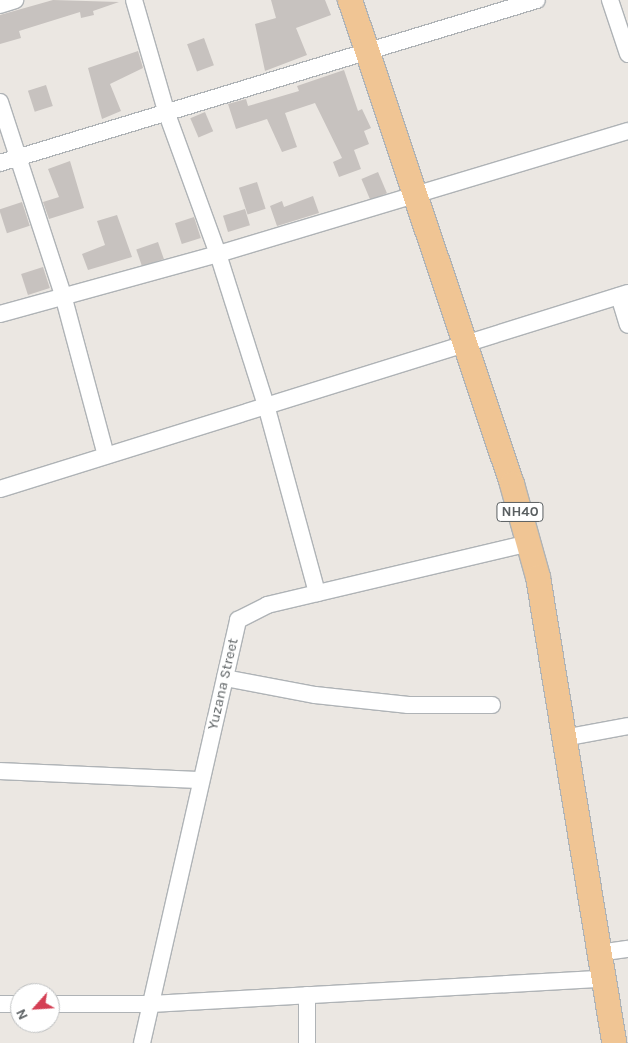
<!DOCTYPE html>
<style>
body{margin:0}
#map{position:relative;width:628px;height:1043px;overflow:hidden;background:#ebe7e2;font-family:Karla,sans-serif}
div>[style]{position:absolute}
.building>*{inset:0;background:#c7c2bf;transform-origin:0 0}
.roads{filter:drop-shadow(1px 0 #afb3b6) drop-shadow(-1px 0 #afb3b6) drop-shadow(0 1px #afb3b6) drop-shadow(0 -1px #afb3b6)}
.minor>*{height:16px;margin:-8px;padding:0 8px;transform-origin:8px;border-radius:8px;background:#fff}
.highway>*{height:24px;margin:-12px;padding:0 12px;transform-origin:12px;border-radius:12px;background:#f0c594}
span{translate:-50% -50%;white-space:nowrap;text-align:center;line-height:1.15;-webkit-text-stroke:5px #fff;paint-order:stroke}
.shield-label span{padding:1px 4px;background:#fff;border:1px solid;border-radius:4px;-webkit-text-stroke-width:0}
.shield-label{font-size:14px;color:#5a5f61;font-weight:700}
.street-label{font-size:15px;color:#5a5f61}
.north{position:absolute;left:10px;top:983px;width:50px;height:50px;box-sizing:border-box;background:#fff;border:1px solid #bdbfc0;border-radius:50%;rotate:244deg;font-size:14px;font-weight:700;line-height:20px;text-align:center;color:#5a5f61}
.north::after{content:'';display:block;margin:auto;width:18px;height:22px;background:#d43f54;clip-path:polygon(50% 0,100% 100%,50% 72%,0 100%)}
</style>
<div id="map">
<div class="building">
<i style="clip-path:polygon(53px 0,119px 2px,93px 11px,94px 15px,81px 18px,80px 12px,19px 31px,21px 38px,0 44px,0 15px)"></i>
<i style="clip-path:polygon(271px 0,325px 0,331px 15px,296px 28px,307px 55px,265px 71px,255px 24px,276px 18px)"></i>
<i style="left:204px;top:38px;width:29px;height:18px;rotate:70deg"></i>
<i style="clip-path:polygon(138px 51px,143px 68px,110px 84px,121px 111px,102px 119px,88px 68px)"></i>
<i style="clip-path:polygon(344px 70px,358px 111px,362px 109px,371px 128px,364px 131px,369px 144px,354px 150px,361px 169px,339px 177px,333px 162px,342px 158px,315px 103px,285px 113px,297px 147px,282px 152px,267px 119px,236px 129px,228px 104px,246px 99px,248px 106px,299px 91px,297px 86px)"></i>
<i style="left:46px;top:85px;width:22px;height:19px;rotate:72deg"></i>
<i style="left:205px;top:112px;width:21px;height:16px;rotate:67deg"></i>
<i style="clip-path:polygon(70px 161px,84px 208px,49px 219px,43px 202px,59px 197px,48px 169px)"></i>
<i style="left:378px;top:172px;width:23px;height:18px;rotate:67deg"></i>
<i style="left:257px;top:182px;width:28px;height:19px;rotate:72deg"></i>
<i style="clip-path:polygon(313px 196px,319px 213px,277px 226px,270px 206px,282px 201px,284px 207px)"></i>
<i style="left:22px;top:202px;width:25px;height:24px;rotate:72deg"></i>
<i style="left:245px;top:209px;width:17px;height:23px;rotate:73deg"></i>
<i style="clip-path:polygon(117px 215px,132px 257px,88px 270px,82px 254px,105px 245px,97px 221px)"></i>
<i style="left:194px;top:217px;width:22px;height:20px;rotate:72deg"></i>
<i style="left:158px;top:242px;width:18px;height:23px;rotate:71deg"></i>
<i style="left:43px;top:267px;width:22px;height:23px;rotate:72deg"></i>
</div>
<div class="roads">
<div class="minor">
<i style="left:134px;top:0;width:119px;rotate:73.9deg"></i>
<i style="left:167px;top:114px;width:149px;rotate:70deg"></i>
<i style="left:218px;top:254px;width:158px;rotate:72.4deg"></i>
<i style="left:266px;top:405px;width:195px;rotate:74.8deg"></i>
<i style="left:610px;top:0;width:57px;rotate:71.6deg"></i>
<i style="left:0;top:5px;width:16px;rotate:-18deg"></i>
<i style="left:0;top:102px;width:203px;rotate:71.9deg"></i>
<i style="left:63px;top:295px;width:166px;rotate:75deg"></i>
<i style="left:0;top:163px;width:561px;rotate:-16.89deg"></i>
<i style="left:619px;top:296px;width:30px;rotate:73deg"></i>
<i style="left:0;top:314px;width:226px;rotate:-15.4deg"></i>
<i style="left:218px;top:254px;width:428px;rotate:-16.7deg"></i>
<i style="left:0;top:489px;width:658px;rotate:-17.33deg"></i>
<i style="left:225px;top:678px;width:92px;rotate:10.7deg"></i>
<i style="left:315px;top:695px;width:94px;rotate:6.1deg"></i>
<i style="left:408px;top:705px;width:84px"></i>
<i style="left:564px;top:738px;width:65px;rotate:-10.6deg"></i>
<i style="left:0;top:771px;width:201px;rotate:2.6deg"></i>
<i style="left:598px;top:953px;width:30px;rotate:-8deg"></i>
<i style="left:0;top:1004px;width:20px"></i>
<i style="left:50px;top:1004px;width:101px"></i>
<i style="left:151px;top:1004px;width:451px;rotate:-3.2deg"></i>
<i style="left:142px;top:1043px;width:434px;rotate:-77.2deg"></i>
<i style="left:238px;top:620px;width:33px;rotate:-27deg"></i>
<i style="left:267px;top:605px;width:269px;rotate:-13.3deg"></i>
<i style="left:307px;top:1043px;width:48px;rotate:-90deg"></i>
</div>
<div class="highway">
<i style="left:350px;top:0;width:510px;rotate:71.49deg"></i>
<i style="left:512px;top:484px;width:97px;rotate:74.4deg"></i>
<i style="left:538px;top:577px;width:472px;rotate:80.7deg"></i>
</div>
</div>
<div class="shield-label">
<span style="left:520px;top:512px">NH40</span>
</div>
<div class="street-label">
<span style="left:223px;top:684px;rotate:-77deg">Yuzana Street</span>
</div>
<div class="north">N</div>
</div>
